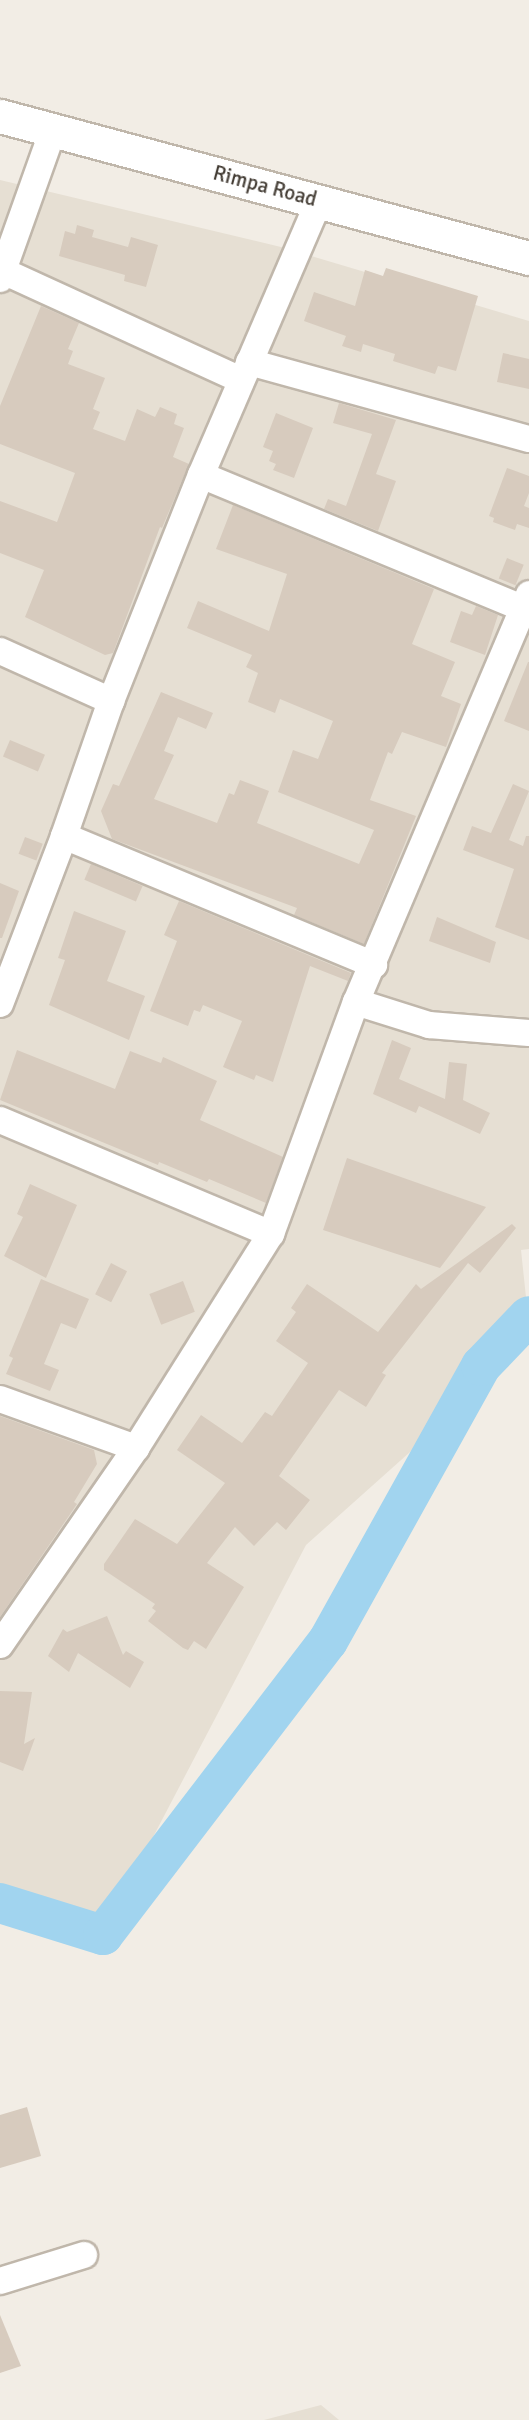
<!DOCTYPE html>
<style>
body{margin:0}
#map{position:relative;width:529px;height:2420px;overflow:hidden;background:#f2ede5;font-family:Signika,sans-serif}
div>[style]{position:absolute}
.residential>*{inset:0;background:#e6dfd3}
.river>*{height:40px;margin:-20px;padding:0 20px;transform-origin:20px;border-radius:20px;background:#a1d4ef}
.building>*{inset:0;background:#d7cbbe;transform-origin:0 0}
.roads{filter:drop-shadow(2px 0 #c0b7ab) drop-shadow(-2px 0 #c0b7ab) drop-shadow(0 2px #c0b7ab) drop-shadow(0 -2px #c0b7ab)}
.minor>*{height:26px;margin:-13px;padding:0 13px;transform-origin:13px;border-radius:13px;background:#fff}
.tertiary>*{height:33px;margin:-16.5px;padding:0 16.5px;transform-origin:16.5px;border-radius:16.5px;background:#fff}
span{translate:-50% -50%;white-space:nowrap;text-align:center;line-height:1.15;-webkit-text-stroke:5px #fff;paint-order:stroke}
.street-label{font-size:21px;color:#443d35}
</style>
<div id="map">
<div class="residential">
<i style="clip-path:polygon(0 180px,281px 247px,529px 321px,529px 1249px,521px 1250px,528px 1316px,457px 1410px,306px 1545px,98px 1942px,0 1887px)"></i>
<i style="clip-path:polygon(321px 2405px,339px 2420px,264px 2420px)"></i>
</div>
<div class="river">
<i style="left:0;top:1903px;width:108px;rotate:17.3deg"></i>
<i style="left:103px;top:1935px;width:370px;rotate:-52.6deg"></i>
<i style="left:328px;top:1641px;width:315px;rotate:-60.9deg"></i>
<i style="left:481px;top:1366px;width:69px;rotate:-46.2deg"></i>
</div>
<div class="building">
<i style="clip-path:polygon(77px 225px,94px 230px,92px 237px,128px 247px,131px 237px,158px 245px,146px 287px,124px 281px,125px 275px,59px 256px,65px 231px,75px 234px)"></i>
<i style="clip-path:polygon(386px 268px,478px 296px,456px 371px,438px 366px,435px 374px,393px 361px,395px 354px,363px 344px,361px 352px,342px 346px,346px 336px,304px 321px,314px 292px,355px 306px,365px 270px,383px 276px)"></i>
<i style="clip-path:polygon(41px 306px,79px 323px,68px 349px,73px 351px,68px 364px,105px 378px,93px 409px,100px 412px,93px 429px,125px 441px,137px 409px,155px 417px,160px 407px,177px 414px,174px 424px,184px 428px,173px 457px,189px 464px,162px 528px,160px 527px,113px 653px,105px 655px,25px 617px,44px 570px,0 553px,0 501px,57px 522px,75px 473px,0 444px,0 406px)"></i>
<i style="clip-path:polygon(503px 353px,529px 359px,529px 389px,497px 382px)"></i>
<i style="clip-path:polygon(339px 403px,396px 420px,376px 474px,396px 481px,378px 531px,324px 509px,328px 499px,346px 506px,372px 434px,333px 423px)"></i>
<i style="clip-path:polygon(276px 413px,313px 428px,294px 478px,273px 470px,276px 464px,269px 461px,273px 451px,263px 447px)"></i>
<i style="clip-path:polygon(507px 468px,529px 476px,529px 493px,524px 506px,529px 508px,529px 528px,517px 524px,515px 530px,493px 522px,494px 518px,489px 516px)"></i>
<i style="clip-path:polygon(233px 505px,434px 589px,412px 644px,455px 662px,441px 696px,461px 704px,446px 747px,402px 732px,392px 754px,388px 752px,370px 800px,416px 816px,364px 944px,294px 915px,297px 908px,112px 839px,101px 811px,113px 784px,119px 786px,161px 692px,213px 713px,206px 729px,178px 717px,164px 751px,174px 755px,154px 799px,217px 823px,229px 793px,234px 795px,240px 780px,269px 791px,257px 823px,359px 864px,374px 830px,278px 792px,293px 750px,318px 759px,333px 721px,280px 699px,275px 713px,248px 702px,258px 673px,246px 667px,252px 655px,187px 628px,198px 601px,269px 631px,287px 574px,216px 549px)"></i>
<i style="left:507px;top:558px;width:18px;height:22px;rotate:22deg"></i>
<i style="clip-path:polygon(476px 606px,498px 615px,485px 655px,450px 642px,461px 611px,472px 615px)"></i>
<i style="clip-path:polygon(528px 662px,529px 662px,529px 731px,504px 721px)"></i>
<i style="left:10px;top:740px;width:38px;height:18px;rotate:23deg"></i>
<i style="clip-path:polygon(513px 784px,529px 791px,509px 840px,523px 846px,526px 836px,529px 836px,529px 940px,495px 927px,514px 869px,463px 850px,472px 826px,491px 833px)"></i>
<i style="left:25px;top:837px;width:19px;height:18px;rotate:21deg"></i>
<i style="left:91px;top:864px;width:56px;height:17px;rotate:23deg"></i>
<i style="clip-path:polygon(0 883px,19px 891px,2px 938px,0 938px)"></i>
<i style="clip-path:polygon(179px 901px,351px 973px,348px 981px,310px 966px,273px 1082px,256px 1075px,254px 1080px,223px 1067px,242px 1021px,203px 1005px,200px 1012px,194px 1010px,188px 1026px,150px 1011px,177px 941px,164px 935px)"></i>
<i style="clip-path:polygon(74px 911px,126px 931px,107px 981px,145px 996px,129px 1040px,49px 1005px,65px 960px,58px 958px)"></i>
<i style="clip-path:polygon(437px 917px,496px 942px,490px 963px,429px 941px)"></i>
<i style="clip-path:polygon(392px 1040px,411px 1048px,399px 1079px,445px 1099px,449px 1062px,467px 1064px,463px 1100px,490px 1113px,480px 1134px,419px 1106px,416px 1113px,373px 1094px)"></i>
<i style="clip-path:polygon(17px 1050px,115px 1089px,130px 1051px,161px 1063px,163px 1057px,217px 1081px,200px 1120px,283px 1157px,266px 1203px,209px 1179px,207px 1182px,159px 1162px,158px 1165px,0 1100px)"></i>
<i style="clip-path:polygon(347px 1158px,486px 1207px,440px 1268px,323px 1230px)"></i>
<i style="clip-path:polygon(30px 1184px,77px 1205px,46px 1278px,4px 1256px,23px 1217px,17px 1214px)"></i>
<i style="clip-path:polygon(512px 1224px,516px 1228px,480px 1273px,468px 1263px,382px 1373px,386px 1375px,366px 1407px,339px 1390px,279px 1476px,310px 1500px,286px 1530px,277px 1522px,254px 1546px,235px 1527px,207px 1563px,244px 1587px,206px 1649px,194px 1641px,188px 1650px,183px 1648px,148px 1621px,156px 1611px,152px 1608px,155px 1604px,104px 1570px,104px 1564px,135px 1519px,177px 1544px,225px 1483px,177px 1450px,201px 1415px,242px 1443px,265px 1412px,272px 1416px,308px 1363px,276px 1341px,296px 1312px,291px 1308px,307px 1284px,378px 1332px,416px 1284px,421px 1289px)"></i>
<i style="left:111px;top:1263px;width:18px;height:35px;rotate:27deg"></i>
<i style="clip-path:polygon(41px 1279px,89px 1299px,76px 1329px,61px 1323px,44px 1364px,59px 1370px,50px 1391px,6px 1374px,13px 1358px,9px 1356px)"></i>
<i style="left:183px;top:1281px;width:33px;height:36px;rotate:69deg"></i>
<i style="clip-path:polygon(0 1416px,94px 1450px,97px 1464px,74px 1502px,77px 1504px,0 1617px)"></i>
<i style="clip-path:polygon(107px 1616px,123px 1655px,126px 1651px,144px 1662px,130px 1688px,78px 1653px,69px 1672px,48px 1656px,63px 1629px,67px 1632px)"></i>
<i style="clip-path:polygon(0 1691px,32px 1692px,24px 1744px,35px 1738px,23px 1771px,0 1762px)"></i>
<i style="clip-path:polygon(27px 2107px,41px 2156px,0 2168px,0 2115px)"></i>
<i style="clip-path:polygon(0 2315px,21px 2366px,0 2373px)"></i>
</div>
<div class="roads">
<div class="minor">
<i style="left:3px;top:271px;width:262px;rotate:24.6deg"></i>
<i style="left:0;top:279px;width:158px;rotate:-70.4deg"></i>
<i style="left:249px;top:362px;width:290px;rotate:15.4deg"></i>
<i style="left:201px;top:475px;width:347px;rotate:22.5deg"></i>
<i style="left:0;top:651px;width:122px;rotate:24.2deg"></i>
<i style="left:64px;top:836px;width:336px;rotate:22.6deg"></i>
<i style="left:356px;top:1002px;width:77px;rotate:17.5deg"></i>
<i style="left:429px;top:1025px;width:100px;rotate:4.6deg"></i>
<i style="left:0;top:1004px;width:180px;rotate:-69.1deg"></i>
<i style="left:64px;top:836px;width:143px;rotate:-70.8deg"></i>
<i style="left:111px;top:701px;width:243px;rotate:-68.3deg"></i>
<i style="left:201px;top:475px;width:298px;rotate:-66.7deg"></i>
<i style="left:0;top:1120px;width:294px;rotate:22.8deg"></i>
<i style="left:0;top:1399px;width:145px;rotate:19.8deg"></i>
<i style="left:0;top:1645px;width:239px;rotate:-55.4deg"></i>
<i style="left:136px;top:1448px;width:253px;rotate:-57.8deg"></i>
<i style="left:271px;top:1234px;width:247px;rotate:-69.9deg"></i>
<i style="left:356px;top:1002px;width:443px;rotate:-67deg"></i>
<i style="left:0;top:2281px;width:88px;rotate:-17.2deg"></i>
</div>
<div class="tertiary">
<i style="left:0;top:116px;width:548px;rotate:15.03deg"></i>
</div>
</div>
<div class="street-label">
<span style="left:265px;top:186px;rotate:15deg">Rimpa Road</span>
</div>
</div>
